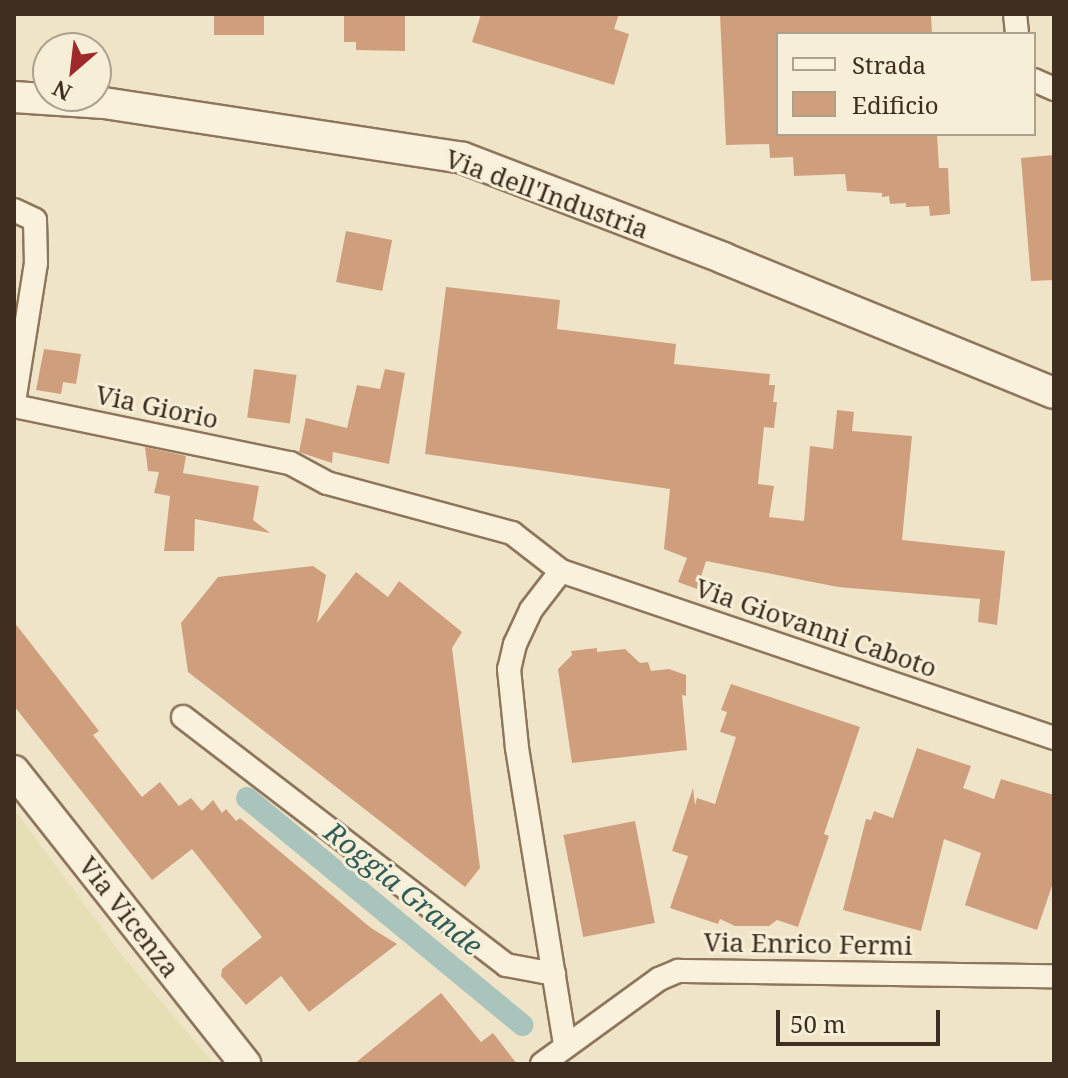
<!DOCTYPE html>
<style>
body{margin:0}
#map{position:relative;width:1068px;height:1078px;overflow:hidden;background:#f0e4c8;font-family:"Noto Serif",serif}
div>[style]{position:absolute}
.farmland>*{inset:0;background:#e6deb5}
.canal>*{height:22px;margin:-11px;padding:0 11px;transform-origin:11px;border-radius:11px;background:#a9c4bc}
.building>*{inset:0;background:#cf9f7d;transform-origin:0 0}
.roads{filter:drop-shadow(2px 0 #8d765c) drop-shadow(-2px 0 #8d765c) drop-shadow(0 2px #8d765c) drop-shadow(0 -2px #8d765c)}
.street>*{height:22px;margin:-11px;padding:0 11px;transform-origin:11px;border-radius:11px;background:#faf1dc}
.secondary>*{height:30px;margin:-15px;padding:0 15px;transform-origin:15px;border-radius:15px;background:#faf1dc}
span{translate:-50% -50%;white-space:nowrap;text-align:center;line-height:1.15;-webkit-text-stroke:6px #f7eed8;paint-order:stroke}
.street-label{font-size:26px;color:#3d2e20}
.water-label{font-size:28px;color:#2f5d5a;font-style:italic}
.frame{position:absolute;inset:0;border:16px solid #3d2e20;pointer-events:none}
.legend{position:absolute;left:776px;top:32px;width:260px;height:104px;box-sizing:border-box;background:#f7eed8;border:2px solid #ada18e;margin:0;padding:10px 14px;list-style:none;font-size:24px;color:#3d2e20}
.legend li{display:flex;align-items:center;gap:16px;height:40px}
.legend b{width:40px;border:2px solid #ada18e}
.north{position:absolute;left:32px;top:32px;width:80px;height:80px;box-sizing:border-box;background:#f7eed8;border:2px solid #ada18e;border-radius:50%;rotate:208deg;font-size:22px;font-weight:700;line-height:32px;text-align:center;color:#3d2e20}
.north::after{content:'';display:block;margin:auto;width:28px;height:36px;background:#9e2a2b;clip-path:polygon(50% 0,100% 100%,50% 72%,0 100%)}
.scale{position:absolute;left:776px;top:1010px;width:164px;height:36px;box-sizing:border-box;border:4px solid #3d2e20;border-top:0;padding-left:10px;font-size:24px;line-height:28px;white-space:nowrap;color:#3d2e20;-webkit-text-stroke:6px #f7eed8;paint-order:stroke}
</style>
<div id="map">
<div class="farmland">
<i style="clip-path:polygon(14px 809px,121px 954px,214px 1064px,14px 1064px)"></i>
</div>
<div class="canal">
<i style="left:247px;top:798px;width:357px;rotate:39.5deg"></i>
</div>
<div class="building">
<i style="left:214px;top:14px;width:50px;height:21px"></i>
<i style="clip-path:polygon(344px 14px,405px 14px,405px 51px,356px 50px,356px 42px,344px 42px)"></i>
<i style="clip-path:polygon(481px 14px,619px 14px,614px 29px,629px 34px,614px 85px,472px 42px)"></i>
<i style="clip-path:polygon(720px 14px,931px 14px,932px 34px,778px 34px,778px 134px,937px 134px,939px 168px,948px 168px,950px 214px,930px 216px,929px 206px,906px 207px,906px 203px,890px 204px,889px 196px,882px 197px,882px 193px,847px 191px,845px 174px,794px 176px,793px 157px,770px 158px,769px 144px,726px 145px)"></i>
<i style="clip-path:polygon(1054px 155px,1054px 280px,1031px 281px,1021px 158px)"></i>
<i style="left:346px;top:231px;width:47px;height:52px;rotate:11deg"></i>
<i style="clip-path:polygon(446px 287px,560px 300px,557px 329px,676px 344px,674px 364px,770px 374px,769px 385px,775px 385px,773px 402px,777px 402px,774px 428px,764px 427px,758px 484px,774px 486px,769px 517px,804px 521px,810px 446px,833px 449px,837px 410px,854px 412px,852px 431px,912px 436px,902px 540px,1005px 551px,997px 625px,978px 622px,980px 599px,838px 587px,706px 561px,697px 589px,678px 582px,687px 558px,664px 549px,670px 489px,425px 454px)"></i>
<i style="clip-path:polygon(44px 349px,81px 354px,76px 384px,63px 382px,61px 394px,36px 390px)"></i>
<i style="left:254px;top:369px;width:43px;height:49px;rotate:8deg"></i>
<i style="clip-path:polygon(385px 369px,405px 373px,389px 464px,333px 452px,332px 463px,299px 452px,306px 418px,347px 428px,357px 385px,380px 389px)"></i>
<i style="clip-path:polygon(145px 447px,186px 456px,183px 473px,259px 486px,253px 520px,270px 533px,195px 519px,194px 551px,164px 551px,170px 496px,154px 493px,159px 472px,148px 471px)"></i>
<i style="clip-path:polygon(313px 566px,326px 575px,317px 623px,356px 572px,388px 597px,399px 581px,462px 632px,452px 648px,480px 868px,465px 887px,188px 672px,181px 623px,218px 577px)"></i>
<i style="clip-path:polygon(14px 622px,99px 731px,93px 735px,142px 797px,160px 782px,179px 806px,191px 798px,202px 811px,213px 800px,222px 813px,226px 809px,236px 821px,240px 818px,371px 928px,397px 944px,309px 1012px,281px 976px,246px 1005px,221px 976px,222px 969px,262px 937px,192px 849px,152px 880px,14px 706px)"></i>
<i style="clip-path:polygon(597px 648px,597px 652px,625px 649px,640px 663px,648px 662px,651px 671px,669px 669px,686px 675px,686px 696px,682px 695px,687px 750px,572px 763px,558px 669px,572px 655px,571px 651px)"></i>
<i style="clip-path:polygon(731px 684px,860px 727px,824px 834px,829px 836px,798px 927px,777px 920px,769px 926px,735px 926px,720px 919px,718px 924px,670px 908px,688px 856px,672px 851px,693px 788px,695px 805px,697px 798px,715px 804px,736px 737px,720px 732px,727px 712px,721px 710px)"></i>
<i style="clip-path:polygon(917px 748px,971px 766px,963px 788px,994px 799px,1001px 779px,1054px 795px,1054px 880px,1037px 930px,965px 905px,981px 853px,944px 839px,921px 931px,843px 910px,866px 819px,871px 820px,874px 811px,893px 818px)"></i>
<i style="left:635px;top:821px;width:104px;height:73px;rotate:79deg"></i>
<i style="clip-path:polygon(441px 993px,481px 1042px,493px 1033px,517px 1064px,354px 1064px)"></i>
</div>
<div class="roads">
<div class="street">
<i style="left:1015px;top:14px;width:20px;rotate:84deg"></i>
<i style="left:1034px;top:80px;width:22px;rotate:24deg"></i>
<i style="left:14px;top:210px;width:23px;rotate:25deg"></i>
<i style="left:35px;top:220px;width:43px;rotate:88.7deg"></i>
<i style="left:36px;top:263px;width:141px;rotate:99deg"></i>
<i style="left:14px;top:406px;width:282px;rotate:11.7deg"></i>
<i style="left:290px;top:463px;width:42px;rotate:28.4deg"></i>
<i style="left:327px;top:483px;width:192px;rotate:15.1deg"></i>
<i style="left:512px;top:533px;width:62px;rotate:37.8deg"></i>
<i style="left:561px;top:571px;width:521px;rotate:18.71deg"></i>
<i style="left:561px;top:571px;width:49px;rotate:127.6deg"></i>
<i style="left:531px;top:610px;width:38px;rotate:115deg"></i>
<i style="left:515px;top:644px;width:26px;rotate:103deg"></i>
<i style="left:509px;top:669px;width:79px;rotate:84.2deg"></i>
<i style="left:517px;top:748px;width:302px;rotate:80.8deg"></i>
<i style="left:183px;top:717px;width:407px;rotate:37.5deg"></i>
<i style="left:506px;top:965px;width:49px;rotate:10.6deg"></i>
<i style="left:542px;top:1064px;width:145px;rotate:-36deg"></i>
<i style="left:659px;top:979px;width:21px;rotate:-23deg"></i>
<i style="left:678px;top:971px;width:376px;rotate:0.8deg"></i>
</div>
<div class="secondary">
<i style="left:14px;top:97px;width:90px;rotate:3.8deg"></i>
<i style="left:104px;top:103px;width:363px;rotate:8.7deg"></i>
<i style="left:463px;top:158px;width:279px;rotate:21deg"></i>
<i style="left:723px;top:258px;width:357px;rotate:22.2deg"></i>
<i style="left:14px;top:771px;width:373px;rotate:51.7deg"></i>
</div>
</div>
<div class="street-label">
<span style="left:547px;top:194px;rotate:20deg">Via dell'Industria</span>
<span style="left:157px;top:407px;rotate:12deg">Via Giorio</span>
<span style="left:816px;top:628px;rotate:19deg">Via Giovanni Caboto</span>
<span style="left:129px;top:917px;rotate:52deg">Via Vicenza</span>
<span style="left:808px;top:944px;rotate:1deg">Via Enrico Fermi</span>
</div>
<div class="water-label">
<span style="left:404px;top:888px;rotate:39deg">Roggia Grande</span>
</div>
<div class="frame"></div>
<ul class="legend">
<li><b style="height:10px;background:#faf1dc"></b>Strada</li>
<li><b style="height:22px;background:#cf9f7d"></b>Edificio</li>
</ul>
<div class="north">N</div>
<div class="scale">50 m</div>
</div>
